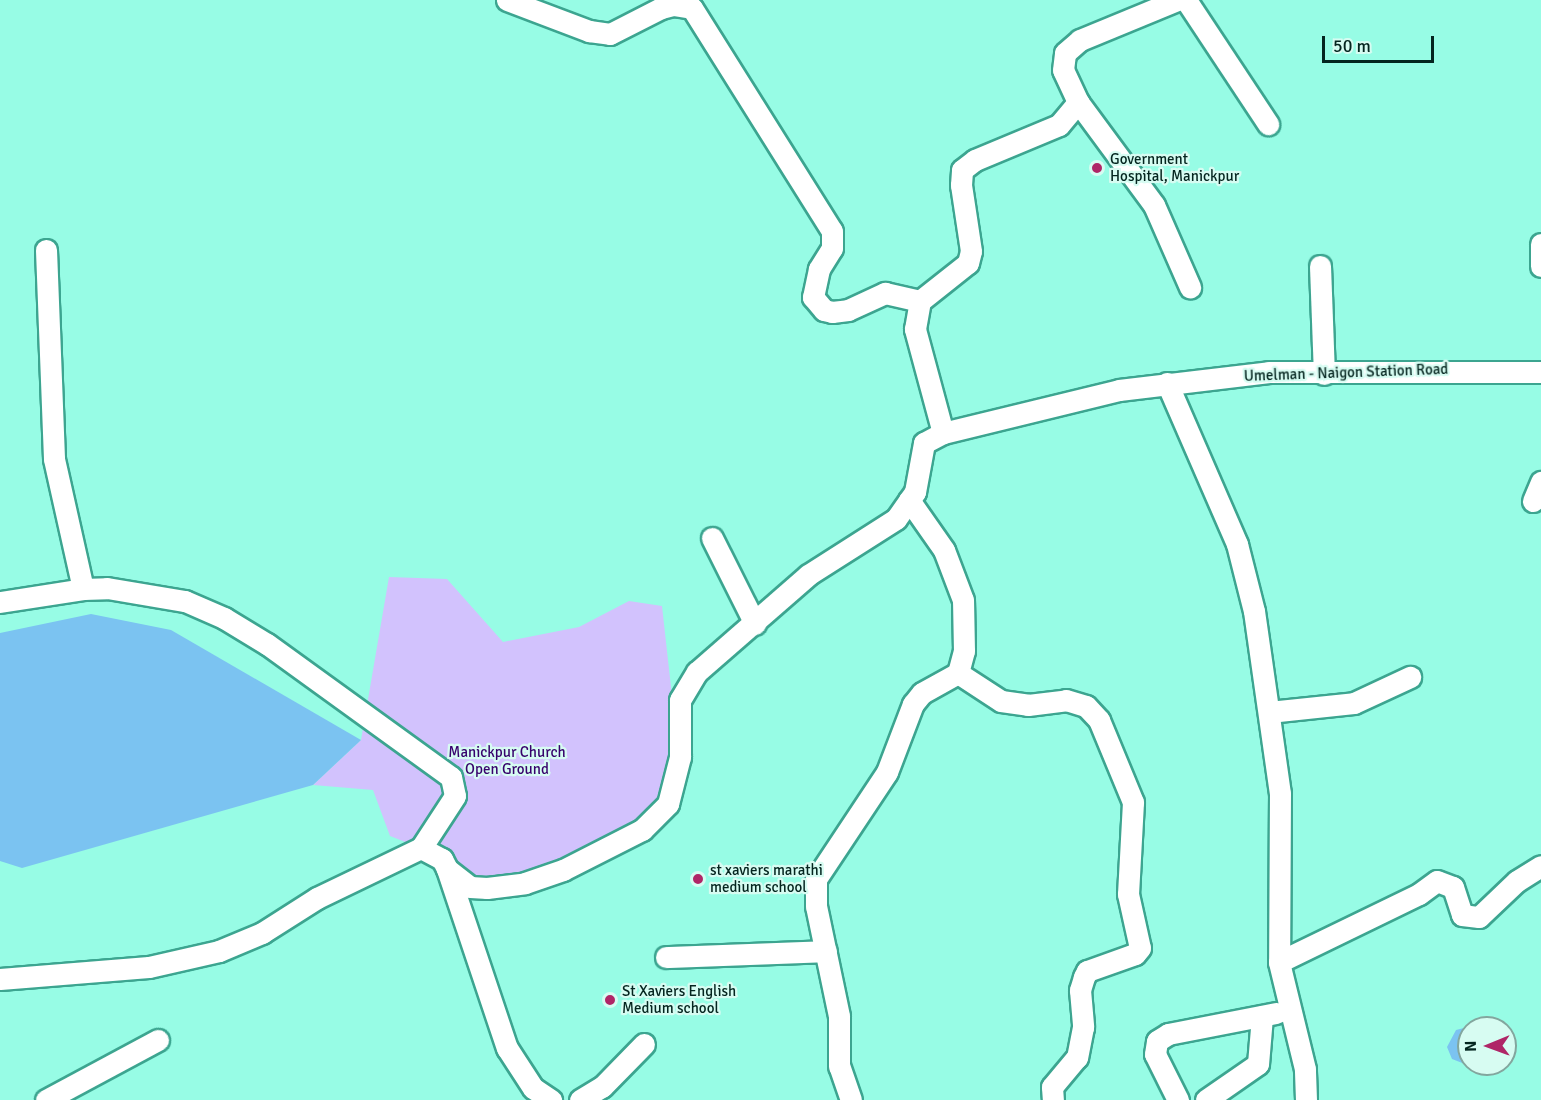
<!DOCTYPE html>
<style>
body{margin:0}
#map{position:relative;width:1541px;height:1100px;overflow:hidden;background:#97fce5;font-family:Signika,sans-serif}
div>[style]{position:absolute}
.green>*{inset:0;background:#d2c2fd}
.water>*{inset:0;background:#7bc3f1}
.roads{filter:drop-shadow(2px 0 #3ca590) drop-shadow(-2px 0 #3ca590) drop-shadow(0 2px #3ca590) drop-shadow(0 -2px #3ca590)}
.minor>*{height:21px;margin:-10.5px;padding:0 10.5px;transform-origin:10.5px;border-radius:10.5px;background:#fff}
.dots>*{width:16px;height:16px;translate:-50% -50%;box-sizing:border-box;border:3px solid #d7fcf2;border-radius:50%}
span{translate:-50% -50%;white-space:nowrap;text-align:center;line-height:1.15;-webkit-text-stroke:4.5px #d7fcf2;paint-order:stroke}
.poi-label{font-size:15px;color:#04251f}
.left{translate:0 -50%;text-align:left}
.street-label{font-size:15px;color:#04251f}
.park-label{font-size:15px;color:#37026c}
.north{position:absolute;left:1457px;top:1016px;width:60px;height:60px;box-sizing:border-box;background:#d7fcf2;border:2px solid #83a69e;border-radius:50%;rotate:269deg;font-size:16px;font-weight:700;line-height:24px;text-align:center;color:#04251f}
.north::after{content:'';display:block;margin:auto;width:21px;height:27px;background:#af2667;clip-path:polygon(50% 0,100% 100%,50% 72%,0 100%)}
.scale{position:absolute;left:1322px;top:36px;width:112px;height:27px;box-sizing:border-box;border:3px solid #04251f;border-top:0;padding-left:8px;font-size:18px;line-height:21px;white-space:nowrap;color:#04251f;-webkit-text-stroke:4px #d7fcf2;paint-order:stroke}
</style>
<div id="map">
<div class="green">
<i style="clip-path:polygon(389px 577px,447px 579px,503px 642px,579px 627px,629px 601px,662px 606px,675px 723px,671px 806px,563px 866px,471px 886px,421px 848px,390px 836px,373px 790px,313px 785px,361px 740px)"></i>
</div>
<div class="water">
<i style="clip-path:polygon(91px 614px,171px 630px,361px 740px,313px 785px,22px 868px,0 861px,0 633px)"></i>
<i style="clip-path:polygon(1468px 1027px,1475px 1028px,1469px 1028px,1469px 1064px,1476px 1064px,1470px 1066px,1452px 1059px,1447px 1047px,1456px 1030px)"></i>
</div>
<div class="roads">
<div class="minor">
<i style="left:507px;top:0;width:88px;rotate:20.7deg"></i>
<i style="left:589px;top:31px;width:21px;rotate:8deg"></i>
<i style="left:610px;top:34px;width:57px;rotate:-27deg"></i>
<i style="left:661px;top:8px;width:12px;rotate:-14deg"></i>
<i style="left:673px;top:5px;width:19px;rotate:9deg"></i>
<i style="left:692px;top:8px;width:263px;rotate:57.9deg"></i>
<i style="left:832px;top:231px;width:17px;rotate:90deg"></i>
<i style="left:832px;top:248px;width:25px;rotate:122deg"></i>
<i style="left:819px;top:269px;width:29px;rotate:102deg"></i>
<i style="left:813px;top:297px;width:17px;rotate:50deg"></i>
<i style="left:824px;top:310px;width:8px;rotate:14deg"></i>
<i style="left:832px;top:312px;width:16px;rotate:-7deg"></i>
<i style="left:848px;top:310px;width:41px;rotate:-24.7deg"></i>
<i style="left:885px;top:293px;width:36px;rotate:13deg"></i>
<i style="left:1186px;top:0;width:149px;rotate:56.5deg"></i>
<i style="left:1078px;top:102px;width:128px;rotate:53.6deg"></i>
<i style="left:1154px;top:205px;width:90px;rotate:66.3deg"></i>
<i style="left:1541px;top:244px;width:22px;rotate:90deg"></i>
<i style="left:46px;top:250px;width:209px;rotate:87.8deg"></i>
<i style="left:54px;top:459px;width:133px;rotate:77.4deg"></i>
<i style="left:83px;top:589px;width:24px;rotate:-2deg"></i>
<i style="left:107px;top:588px;width:79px;rotate:9.5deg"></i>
<i style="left:185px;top:601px;width:43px;rotate:23.6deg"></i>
<i style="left:224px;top:618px;width:50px;rotate:31.2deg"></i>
<i style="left:267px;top:644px;width:227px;rotate:35.9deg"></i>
<i style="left:451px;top:777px;width:19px;rotate:78deg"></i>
<i style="left:455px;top:796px;width:62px;rotate:123.2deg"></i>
<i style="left:1320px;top:266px;width:108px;rotate:87.9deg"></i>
<i style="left:1167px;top:383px;width:176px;rotate:66.5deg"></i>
<i style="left:1237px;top:544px;width:69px;rotate:75.8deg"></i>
<i style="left:1254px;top:611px;width:184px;rotate:81.9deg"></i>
<i style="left:1280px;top:793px;width:169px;rotate:90.3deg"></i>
<i style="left:943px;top:433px;width:108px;rotate:-105.1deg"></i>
<i style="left:915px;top:329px;width:28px;rotate:-80deg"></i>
<i style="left:920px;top:301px;width:61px;rotate:-38.4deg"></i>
<i style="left:968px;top:263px;width:12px;rotate:-76deg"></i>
<i style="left:971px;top:251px;width:67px;rotate:-98.6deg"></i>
<i style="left:961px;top:185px;width:15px;rotate:-86deg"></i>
<i style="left:962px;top:170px;width:16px;rotate:-38deg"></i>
<i style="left:975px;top:160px;width:91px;rotate:-22.6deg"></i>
<i style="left:1059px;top:125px;width:30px;rotate:-50deg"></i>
<i style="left:1078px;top:102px;width:35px;rotate:-115deg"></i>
<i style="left:1063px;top:70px;width:17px;rotate:-83deg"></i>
<i style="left:1065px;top:53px;width:20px;rotate:-41deg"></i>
<i style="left:1080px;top:40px;width:105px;rotate:-22.4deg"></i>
<i style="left:1533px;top:501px;width:21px;rotate:-67deg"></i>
<i style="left:712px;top:538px;width:96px;rotate:63.4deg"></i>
<i style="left:0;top:602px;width:84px;rotate:-8.9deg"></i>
<i style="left:958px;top:673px;width:51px;rotate:33.1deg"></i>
<i style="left:1001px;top:701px;width:27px;rotate:8deg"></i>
<i style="left:1028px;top:705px;width:38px;rotate:-7deg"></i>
<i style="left:1066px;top:700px;width:21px;rotate:17deg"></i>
<i style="left:1086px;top:706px;width:19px;rotate:47deg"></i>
<i style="left:1099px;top:720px;width:89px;rotate:67.5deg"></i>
<i style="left:1133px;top:802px;width:92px;rotate:93.1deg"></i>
<i style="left:1128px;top:894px;width:55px;rotate:77.5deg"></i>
<i style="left:1140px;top:948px;width:8px;rotate:130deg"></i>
<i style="left:1135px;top:954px;width:51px;rotate:160.5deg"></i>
<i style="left:1087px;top:971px;width:7px;rotate:117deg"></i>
<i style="left:1084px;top:977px;width:14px;rotate:107deg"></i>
<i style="left:1080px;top:990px;width:37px;rotate:85deg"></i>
<i style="left:1083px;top:1027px;width:31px;rotate:101deg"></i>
<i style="left:1077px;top:1057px;width:39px;rotate:130deg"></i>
<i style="left:1052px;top:1087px;width:13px;rotate:86deg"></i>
<i style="left:1269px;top:712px;width:85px;rotate:-6deg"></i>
<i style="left:1354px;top:703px;width:62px;rotate:-24.9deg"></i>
<i style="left:447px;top:869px;width:189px;rotate:71.5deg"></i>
<i style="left:507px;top:1048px;width:48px;rotate:57deg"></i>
<i style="left:533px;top:1088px;width:22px;rotate:34deg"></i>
<i style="left:666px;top:957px;width:160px;rotate:-2.1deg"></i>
<i style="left:0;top:979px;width:149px;rotate:-4.6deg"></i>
<i style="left:149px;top:967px;width:72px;rotate:-12.9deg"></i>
<i style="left:219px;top:951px;width:47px;rotate:-22.7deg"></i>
<i style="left:262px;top:933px;width:65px;rotate:-32.5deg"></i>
<i style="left:317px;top:898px;width:115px;rotate:-25.7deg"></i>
<i style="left:421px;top:848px;width:24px;rotate:28deg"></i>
<i style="left:442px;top:859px;width:11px;rotate:63deg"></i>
<i style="left:447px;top:869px;width:29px;rotate:38deg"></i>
<i style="left:470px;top:887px;width:17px;rotate:3deg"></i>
<i style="left:487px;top:888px;width:38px;rotate:-7deg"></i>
<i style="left:525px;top:883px;width:40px;rotate:-18.9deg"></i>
<i style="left:563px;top:870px;width:89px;rotate:-26.9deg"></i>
<i style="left:642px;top:830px;width:37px;rotate:-45deg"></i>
<i style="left:668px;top:804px;width:49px;rotate:-75.7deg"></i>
<i style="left:680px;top:757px;width:57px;rotate:-90deg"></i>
<i style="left:680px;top:700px;width:33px;rotate:-59deg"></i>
<i style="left:697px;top:672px;width:147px;rotate:-41.1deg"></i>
<i style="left:808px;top:575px;width:104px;rotate:-32.5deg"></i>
<i style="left:896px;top:519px;width:33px;rotate:-55deg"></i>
<i style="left:915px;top:492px;width:50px;rotate:-79.6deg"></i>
<i style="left:924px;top:443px;width:21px;rotate:-28deg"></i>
<i style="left:943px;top:433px;width:181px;rotate:-13.7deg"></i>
<i style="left:1119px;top:390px;width:151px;rotate:-6.8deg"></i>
<i style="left:1269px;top:372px;width:272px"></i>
<i style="left:46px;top:1100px;width:127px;rotate:-28.2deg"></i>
<i style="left:580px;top:1100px;width:26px;rotate:-31deg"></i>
<i style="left:602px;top:1087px;width:60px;rotate:-45.7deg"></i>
<i style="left:851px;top:1100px;width:36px;rotate:-109deg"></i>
<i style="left:839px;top:1066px;width:50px;rotate:-90deg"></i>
<i style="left:839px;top:1016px;width:112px;rotate:-101.8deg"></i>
<i style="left:816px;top:906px;width:27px;rotate:-90deg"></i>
<i style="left:816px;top:879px;width:128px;rotate:-56.4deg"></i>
<i style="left:887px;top:772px;width:73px;rotate:-69.1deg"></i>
<i style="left:913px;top:704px;width:14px;rotate:-51deg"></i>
<i style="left:922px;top:693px;width:41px;rotate:-29.1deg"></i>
<i style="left:958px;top:673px;width:23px;rotate:-75deg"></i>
<i style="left:964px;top:651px;width:51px;rotate:-91.1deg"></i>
<i style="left:963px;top:600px;width:53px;rotate:-110.8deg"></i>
<i style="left:944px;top:550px;width:61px;rotate:-125deg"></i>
<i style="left:1178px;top:1100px;width:51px;rotate:-116.6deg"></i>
<i style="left:1155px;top:1054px;width:13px;rotate:-81deg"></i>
<i style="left:1157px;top:1041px;width:13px;rotate:-32deg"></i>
<i style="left:1168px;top:1034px;width:110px;rotate:-11deg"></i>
<i style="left:1206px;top:1100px;width:63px;rotate:-34.7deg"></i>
<i style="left:1258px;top:1064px;width:48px;rotate:-85.2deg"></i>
<i style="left:1306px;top:1100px;width:31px;rotate:-92deg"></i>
<i style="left:1305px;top:1069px;width:110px;rotate:-103.7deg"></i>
<i style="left:1279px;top:962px;width:156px;rotate:-25.9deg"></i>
<i style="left:1419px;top:894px;width:22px;rotate:-36deg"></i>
<i style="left:1437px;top:881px;width:17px;rotate:21deg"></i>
<i style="left:1453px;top:887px;width:29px;rotate:72deg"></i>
<i style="left:1462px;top:915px;width:17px;rotate:7deg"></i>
<i style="left:1479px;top:917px;width:52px;rotate:-43.5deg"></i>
<i style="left:1517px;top:881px;width:28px;rotate:-32deg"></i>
</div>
</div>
<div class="dots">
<i style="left:1097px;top:168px;background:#af2667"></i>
<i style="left:698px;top:879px;background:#af2667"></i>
<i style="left:610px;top:1000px;background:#af2667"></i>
</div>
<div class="poi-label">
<span class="left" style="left:1110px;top:168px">Government<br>Hospital, Manickpur</span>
<span class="left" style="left:710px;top:879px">st xaviers marathi<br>medium school</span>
<span class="left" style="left:622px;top:1000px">St Xaviers English<br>Medium school</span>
</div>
<div class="street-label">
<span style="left:1346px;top:373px;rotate:-2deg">Umelman - Naigon Station Road</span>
</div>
<div class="park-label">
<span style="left:507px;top:761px">Manickpur Church<br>Open Ground</span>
</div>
<div class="north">N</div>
<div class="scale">50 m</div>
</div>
